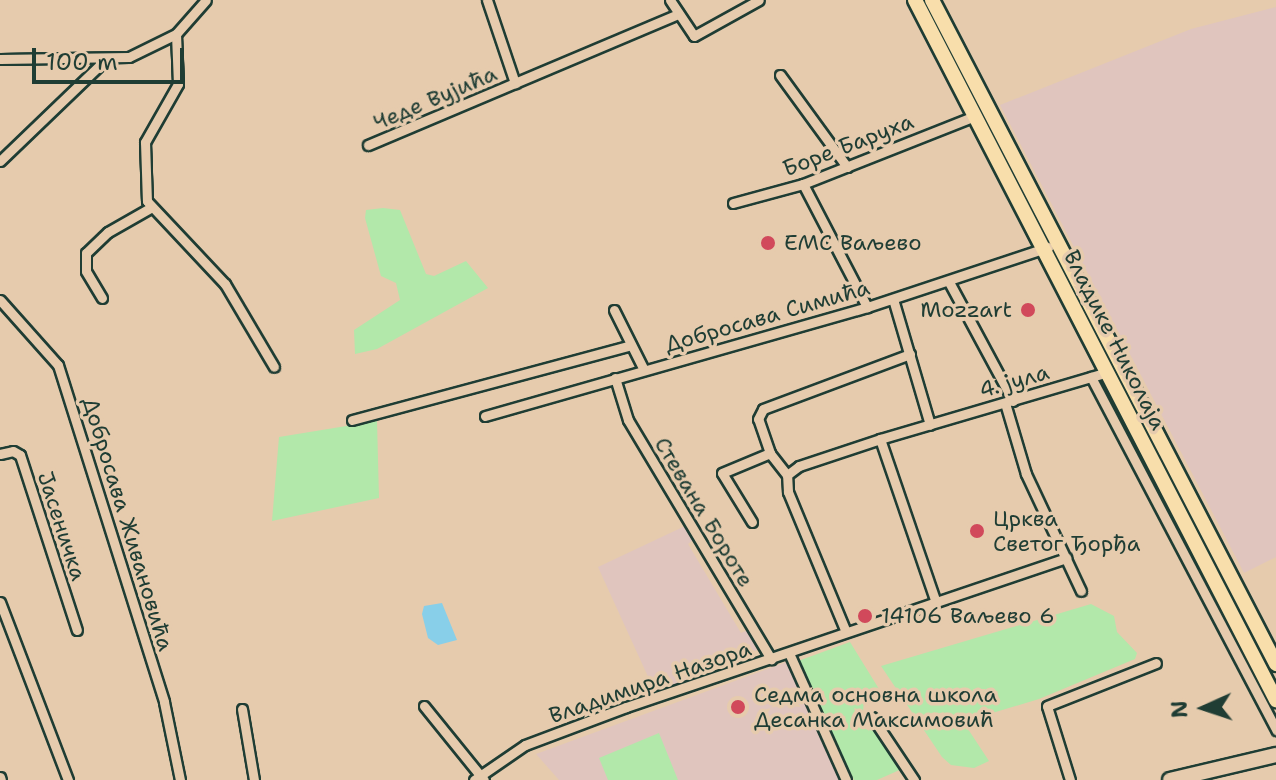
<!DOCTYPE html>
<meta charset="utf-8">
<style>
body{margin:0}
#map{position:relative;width:1276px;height:780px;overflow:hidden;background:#e6cbad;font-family:"Shantell Sans",sans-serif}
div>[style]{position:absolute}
.built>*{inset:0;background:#e0c5be}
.green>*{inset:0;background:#b2e8aa}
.water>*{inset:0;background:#88cfe9}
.roads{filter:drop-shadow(2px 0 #1f3d34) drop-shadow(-2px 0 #1f3d34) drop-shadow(0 2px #1f3d34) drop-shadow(0 -2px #1f3d34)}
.street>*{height:9px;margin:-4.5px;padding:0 4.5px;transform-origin:4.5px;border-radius:4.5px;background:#e6cbad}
.secondary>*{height:14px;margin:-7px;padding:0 7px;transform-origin:7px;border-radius:7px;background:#e6cbad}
.primary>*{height:14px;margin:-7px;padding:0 7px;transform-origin:7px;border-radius:7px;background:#f8deab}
.dots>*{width:22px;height:22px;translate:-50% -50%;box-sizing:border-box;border:4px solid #e6cbad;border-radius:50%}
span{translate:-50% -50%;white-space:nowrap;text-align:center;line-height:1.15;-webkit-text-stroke:7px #e6cbad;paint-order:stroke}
.street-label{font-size:22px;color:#1f3d34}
.poi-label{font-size:22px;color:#1f3d34}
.left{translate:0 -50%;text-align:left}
.right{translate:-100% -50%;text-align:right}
.north{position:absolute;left:1164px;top:668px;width:80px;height:80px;-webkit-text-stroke:6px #e6cbad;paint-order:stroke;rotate:267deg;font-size:22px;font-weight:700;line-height:32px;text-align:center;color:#1f3d34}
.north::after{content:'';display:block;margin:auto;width:28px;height:36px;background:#1f3d34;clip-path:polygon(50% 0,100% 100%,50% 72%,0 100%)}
.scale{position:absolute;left:32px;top:48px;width:152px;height:36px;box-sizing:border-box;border:4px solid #1f3d34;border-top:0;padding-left:10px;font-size:24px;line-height:28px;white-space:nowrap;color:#1f3d34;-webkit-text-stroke:6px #e6cbad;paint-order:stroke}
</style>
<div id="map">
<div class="built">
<i style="clip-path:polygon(1276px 7px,1276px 557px,1244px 573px,1000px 105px,1191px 29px)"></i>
<i style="clip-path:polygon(685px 526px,694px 539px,688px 544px,741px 633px,748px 630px,757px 650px,655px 692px,598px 567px)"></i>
<i style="clip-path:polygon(792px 660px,846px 780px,559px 780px,536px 754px)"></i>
</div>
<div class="green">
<i style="clip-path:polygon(383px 208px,400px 210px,426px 274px,434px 276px,466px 261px,488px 288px,377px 349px,355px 354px,354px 330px,400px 300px,396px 283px,381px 276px,365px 218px,366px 210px)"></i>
<i style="clip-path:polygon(377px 421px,379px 498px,272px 521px,279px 437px)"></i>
<i style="clip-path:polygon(1091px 604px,1114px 616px,1117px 632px,1137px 653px,1135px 659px,1039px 699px,969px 720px,966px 726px,989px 761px,974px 768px,951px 765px,942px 757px,881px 666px)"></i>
<i style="clip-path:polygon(850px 642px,879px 689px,864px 700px,863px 712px,904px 768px,877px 780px,854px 780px,798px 661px)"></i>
<i style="clip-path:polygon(659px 733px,678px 780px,608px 780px,599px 758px)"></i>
</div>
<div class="water">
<i style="clip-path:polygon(442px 603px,457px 640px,438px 645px,428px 638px,422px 614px,424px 606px)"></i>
</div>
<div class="roads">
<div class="street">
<i style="left:487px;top:0;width:88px;rotate:71.4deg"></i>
<i style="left:670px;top:0;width:43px;rotate:56.3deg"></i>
<i style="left:694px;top:36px;width:74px;rotate:-29deg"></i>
<i style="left:176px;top:34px;width:50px;rotate:87.7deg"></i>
<i style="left:178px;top:84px;width:67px;rotate:119.6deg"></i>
<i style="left:145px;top:142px;width:59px;rotate:88.1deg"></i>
<i style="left:147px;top:201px;width:114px;rotate:46.8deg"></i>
<i style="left:225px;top:284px;width:96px;rotate:59.4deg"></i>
<i style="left:0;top:59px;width:129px;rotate:-0.9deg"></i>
<i style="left:129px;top:57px;width:52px;rotate:-26.1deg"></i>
<i style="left:176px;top:34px;width:45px;rotate:-48.6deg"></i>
<i style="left:780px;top:75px;width:114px;rotate:53.9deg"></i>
<i style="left:368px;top:145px;width:337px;rotate:-22.9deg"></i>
<i style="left:0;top:161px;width:144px;rotate:-43.9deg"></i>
<i style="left:803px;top:184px;width:139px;rotate:62.5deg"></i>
<i style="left:733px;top:203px;width:73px;rotate:-15.2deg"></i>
<i style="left:803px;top:184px;width:185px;rotate:-21.6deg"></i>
<i style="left:949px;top:282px;width:135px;rotate:61.7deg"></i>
<i style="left:102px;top:298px;width:31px;rotate:-121deg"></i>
<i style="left:86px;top:271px;width:18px;rotate:-90deg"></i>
<i style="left:86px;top:253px;width:30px;rotate:-44deg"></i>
<i style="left:108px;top:232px;width:48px;rotate:-29.7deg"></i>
<i style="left:893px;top:299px;width:131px;rotate:73.6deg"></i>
<i style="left:0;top:300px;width:87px;rotate:48.3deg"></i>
<i style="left:58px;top:365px;width:353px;rotate:72.5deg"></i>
<i style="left:164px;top:702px;width:80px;rotate:78.4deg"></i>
<i style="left:614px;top:310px;width:67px;rotate:63.4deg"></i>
<i style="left:1091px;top:377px;width:399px;rotate:62.3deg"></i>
<i style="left:615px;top:378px;width:44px;rotate:72.8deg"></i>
<i style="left:628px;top:420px;width:279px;rotate:59.1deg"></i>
<i style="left:1005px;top:403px;width:74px;rotate:73.5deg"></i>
<i style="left:1026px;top:474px;width:129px;rotate:64.8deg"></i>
<i style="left:485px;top:416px;width:397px;rotate:-15.9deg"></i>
<i style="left:867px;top:307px;width:191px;rotate:-18.3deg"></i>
<i style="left:352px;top:420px;width:289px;rotate:-15deg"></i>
<i style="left:880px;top:439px;width:170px;rotate:71.1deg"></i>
<i style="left:0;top:454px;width:13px;rotate:-13deg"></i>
<i style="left:13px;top:451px;width:8px;rotate:30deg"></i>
<i style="left:20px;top:455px;width:184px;rotate:72deg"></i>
<i style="left:787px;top:475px;width:15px;rotate:-37deg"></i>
<i style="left:799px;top:466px;width:85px;rotate:-18.4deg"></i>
<i style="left:880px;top:439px;width:237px;rotate:-16.4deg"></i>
<i style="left:752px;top:522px;width:57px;rotate:-121.5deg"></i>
<i style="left:722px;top:473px;width:52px;rotate:-22.6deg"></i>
<i style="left:0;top:602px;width:191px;rotate:69.1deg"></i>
<i style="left:846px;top:632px;width:152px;rotate:-112.5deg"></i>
<i style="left:788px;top:492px;width:17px;rotate:-93deg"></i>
<i style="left:787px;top:475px;width:28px;rotate:-128deg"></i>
<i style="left:770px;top:453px;width:36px;rotate:-109deg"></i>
<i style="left:758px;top:419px;width:11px;rotate:-63deg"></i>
<i style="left:763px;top:409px;width:157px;rotate:-20.5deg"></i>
<i style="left:789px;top:653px;width:139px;rotate:65.8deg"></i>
<i style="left:424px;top:706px;width:95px;rotate:51deg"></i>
<i style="left:242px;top:709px;width:72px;rotate:80.4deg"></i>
<i style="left:872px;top:717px;width:76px;rotate:56.3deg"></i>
<i style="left:0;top:777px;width:3px;rotate:72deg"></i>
<i style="left:474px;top:780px;width:62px;rotate:-34.5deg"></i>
<i style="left:525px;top:745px;width:108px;rotate:-20.6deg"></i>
<i style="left:626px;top:707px;width:465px;rotate:-18.7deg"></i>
<i style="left:1070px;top:780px;width:77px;rotate:-107.3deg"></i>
<i style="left:1047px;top:706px;width:117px;rotate:-21.5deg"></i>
</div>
<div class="secondary">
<i style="left:1170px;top:780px;width:109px;rotate:-13.3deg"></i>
</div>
<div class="primary">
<i style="left:915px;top:0;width:788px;rotate:62.72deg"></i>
<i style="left:932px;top:0;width:748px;rotate:62.61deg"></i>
</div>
</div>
<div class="dots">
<i style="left:768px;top:243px;background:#d1495b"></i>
<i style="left:1028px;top:310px;background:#d1495b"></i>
<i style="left:977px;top:531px;background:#d1495b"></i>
<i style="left:865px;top:616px;background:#d1495b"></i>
<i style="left:738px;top:707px;background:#d1495b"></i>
</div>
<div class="street-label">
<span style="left:435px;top:98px;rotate:-23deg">Чеде Вујића</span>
<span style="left:848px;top:145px;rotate:-21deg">Боре Баруха</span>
<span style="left:767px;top:316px;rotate:-16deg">Добросава Симића</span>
<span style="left:1115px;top:340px;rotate:63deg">Владике Николаја</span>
<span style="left:1014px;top:381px;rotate:-16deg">4. јула</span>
<span style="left:704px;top:512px;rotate:59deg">Стевана Бороте</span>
<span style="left:128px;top:524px;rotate:73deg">Добросава Живановића</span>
<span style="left:62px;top:526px;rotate:72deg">Јасеничка</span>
<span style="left:650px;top:682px;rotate:-19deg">Владимира Назора</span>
</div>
<div class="poi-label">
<span class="left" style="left:784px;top:243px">ЕМС Ваљево</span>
<span class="right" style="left:1012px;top:310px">Mozzart</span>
<span class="left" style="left:993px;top:531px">Црква<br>Светог Ђорђа</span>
<span class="left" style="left:881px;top:616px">14106 Ваљево 6</span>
<span class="left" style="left:754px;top:707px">Седма основна школа<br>Десанка Максимовић</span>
</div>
<div class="north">N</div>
<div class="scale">100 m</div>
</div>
